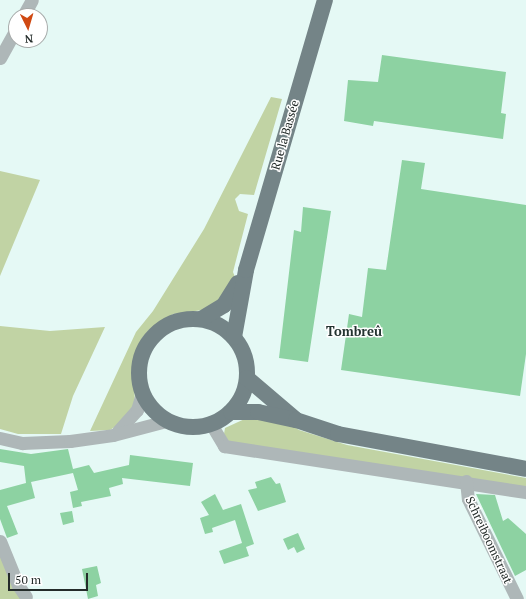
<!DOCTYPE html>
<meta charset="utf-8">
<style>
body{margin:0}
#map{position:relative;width:526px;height:599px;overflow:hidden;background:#e5f9f5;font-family:"PT Serif",serif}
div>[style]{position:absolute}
.green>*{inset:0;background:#c1d3a4}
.building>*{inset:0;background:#8dd2a2}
.minor>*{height:13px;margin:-6.5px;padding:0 6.5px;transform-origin:6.5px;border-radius:6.5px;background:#aeb7b8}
.major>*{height:16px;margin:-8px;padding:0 8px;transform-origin:8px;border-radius:8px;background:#748487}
.major>.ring{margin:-8px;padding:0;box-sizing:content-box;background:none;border:16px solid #748487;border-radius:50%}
span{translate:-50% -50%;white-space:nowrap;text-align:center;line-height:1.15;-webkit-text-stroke:3px #fff;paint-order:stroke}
.street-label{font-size:12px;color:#242c2a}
.neighbourhood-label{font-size:13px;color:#233330;font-weight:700}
.north{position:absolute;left:8px;top:8px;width:40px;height:40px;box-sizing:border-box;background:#fff;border:1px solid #a7abaa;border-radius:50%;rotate:175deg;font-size:11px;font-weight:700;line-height:16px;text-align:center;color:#242c2a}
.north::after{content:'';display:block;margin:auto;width:14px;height:18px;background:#d04912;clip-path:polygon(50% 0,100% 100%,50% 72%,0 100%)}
.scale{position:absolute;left:8px;top:573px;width:80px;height:18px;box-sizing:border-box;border:2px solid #242c2a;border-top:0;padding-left:5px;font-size:12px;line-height:14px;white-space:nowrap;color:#242c2a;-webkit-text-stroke:3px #fff;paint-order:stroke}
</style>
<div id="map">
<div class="green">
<i style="clip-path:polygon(271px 97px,282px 99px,254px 195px,240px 194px,235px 199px,239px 211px,248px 214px,233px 272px,235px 277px,227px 296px,210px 309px,173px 314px,149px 330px,142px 338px,133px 364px,135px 403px,121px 423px,110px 430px,90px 431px,136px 332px,153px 311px,204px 229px)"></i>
<i style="clip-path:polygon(0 171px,40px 180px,0 276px)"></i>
<i style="clip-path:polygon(0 326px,50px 331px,105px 327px,73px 396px,61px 434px,18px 434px,0 429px)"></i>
<i style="clip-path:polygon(249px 417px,290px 424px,299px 430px,347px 445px,526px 478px,526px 487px,229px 442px,224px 434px,225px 428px)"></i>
<i style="clip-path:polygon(0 550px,21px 599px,0 599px)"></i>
</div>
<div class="building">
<i style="clip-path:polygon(382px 55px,506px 72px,501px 113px,506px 114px,503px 139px,374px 121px,373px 126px,344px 121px,348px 80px,378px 82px)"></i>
<i style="clip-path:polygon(402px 160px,425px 163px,421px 189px,526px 205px,526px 354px,520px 396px,341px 370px,349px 314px,362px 317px,368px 268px,386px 270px)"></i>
<i style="clip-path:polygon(303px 207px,331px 211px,308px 362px,279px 358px,294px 230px,301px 232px)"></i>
<i style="clip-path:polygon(0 449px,31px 454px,68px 449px,73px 469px,89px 465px,94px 473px,129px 465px,130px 455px,193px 463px,190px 486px,122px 478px,123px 484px,109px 488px,111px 496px,81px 502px,82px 506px,73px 508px,70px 492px,78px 490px,73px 473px,31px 482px,35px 498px,7px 506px,18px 534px,7px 538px,0 519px,0 490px,26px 483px,24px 466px,0 462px)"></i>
<i style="clip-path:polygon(271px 477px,276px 484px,280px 483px,286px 502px,258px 511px,248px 490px,257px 488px,255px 482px)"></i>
<i style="clip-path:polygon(215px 494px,223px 510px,241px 504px,254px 544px,246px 547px,249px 556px,224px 564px,219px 551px,242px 543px,235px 520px,212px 528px,213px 532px,205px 534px,200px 518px,209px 515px,201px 502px)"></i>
<i style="clip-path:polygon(476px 494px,495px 495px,503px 521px,508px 518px,526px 534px,526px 570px,515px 576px)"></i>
<i style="clip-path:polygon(72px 511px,74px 522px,63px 525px,60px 513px)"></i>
<i style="clip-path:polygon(298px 533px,305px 549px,297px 553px,294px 547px,288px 550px,283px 539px)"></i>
<i style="clip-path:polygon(97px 566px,101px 583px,96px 585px,98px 596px,88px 599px,82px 569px)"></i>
</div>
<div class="minor">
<i style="left:23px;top:16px;width:18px;rotate:-61deg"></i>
<i style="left:0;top:58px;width:33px;rotate:-61deg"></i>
<i style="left:211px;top:424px;width:26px;rotate:59deg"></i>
<i style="left:224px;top:446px;width:305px;rotate:8.7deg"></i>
<i style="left:118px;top:431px;width:28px;rotate:-48deg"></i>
<i style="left:137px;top:410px;width:17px;rotate:-73deg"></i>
<i style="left:0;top:438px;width:23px;rotate:13deg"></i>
<i style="left:22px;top:443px;width:48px;rotate:-2.4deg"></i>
<i style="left:70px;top:441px;width:43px;rotate:-7.9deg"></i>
<i style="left:113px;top:435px;width:55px;rotate:-14.8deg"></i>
<i style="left:466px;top:481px;width:18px;rotate:84deg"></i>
<i style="left:468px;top:499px;width:111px;rotate:63.9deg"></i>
<i style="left:0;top:541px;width:48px;rotate:67.8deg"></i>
<i style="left:18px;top:585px;width:14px;rotate:56deg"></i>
</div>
<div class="major">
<i class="ring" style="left:139px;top:319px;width:92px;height:92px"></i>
<i style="left:201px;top:319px;width:27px;rotate:-31deg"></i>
<i style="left:224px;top:305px;width:26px;rotate:-58deg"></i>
<i style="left:234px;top:337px;width:68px;rotate:-79.8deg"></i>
<i style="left:246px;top:270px;width:281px;rotate:-73.7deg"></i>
<i style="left:247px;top:378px;width:63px;rotate:40.5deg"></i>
<i style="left:231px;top:412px;width:27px"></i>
<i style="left:258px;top:412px;width:39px;rotate:12deg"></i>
<i style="left:296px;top:420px;width:44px;rotate:18.4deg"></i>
<i style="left:338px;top:434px;width:191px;rotate:10.5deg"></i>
</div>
<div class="street-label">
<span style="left:285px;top:135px;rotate:-74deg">Rue la Bassée</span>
<span style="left:489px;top:540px;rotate:65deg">Schreiboomstraat</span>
</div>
<div class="neighbourhood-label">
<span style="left:354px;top:331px">Tombreû</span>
</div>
<div class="north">N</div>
<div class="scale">50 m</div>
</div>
